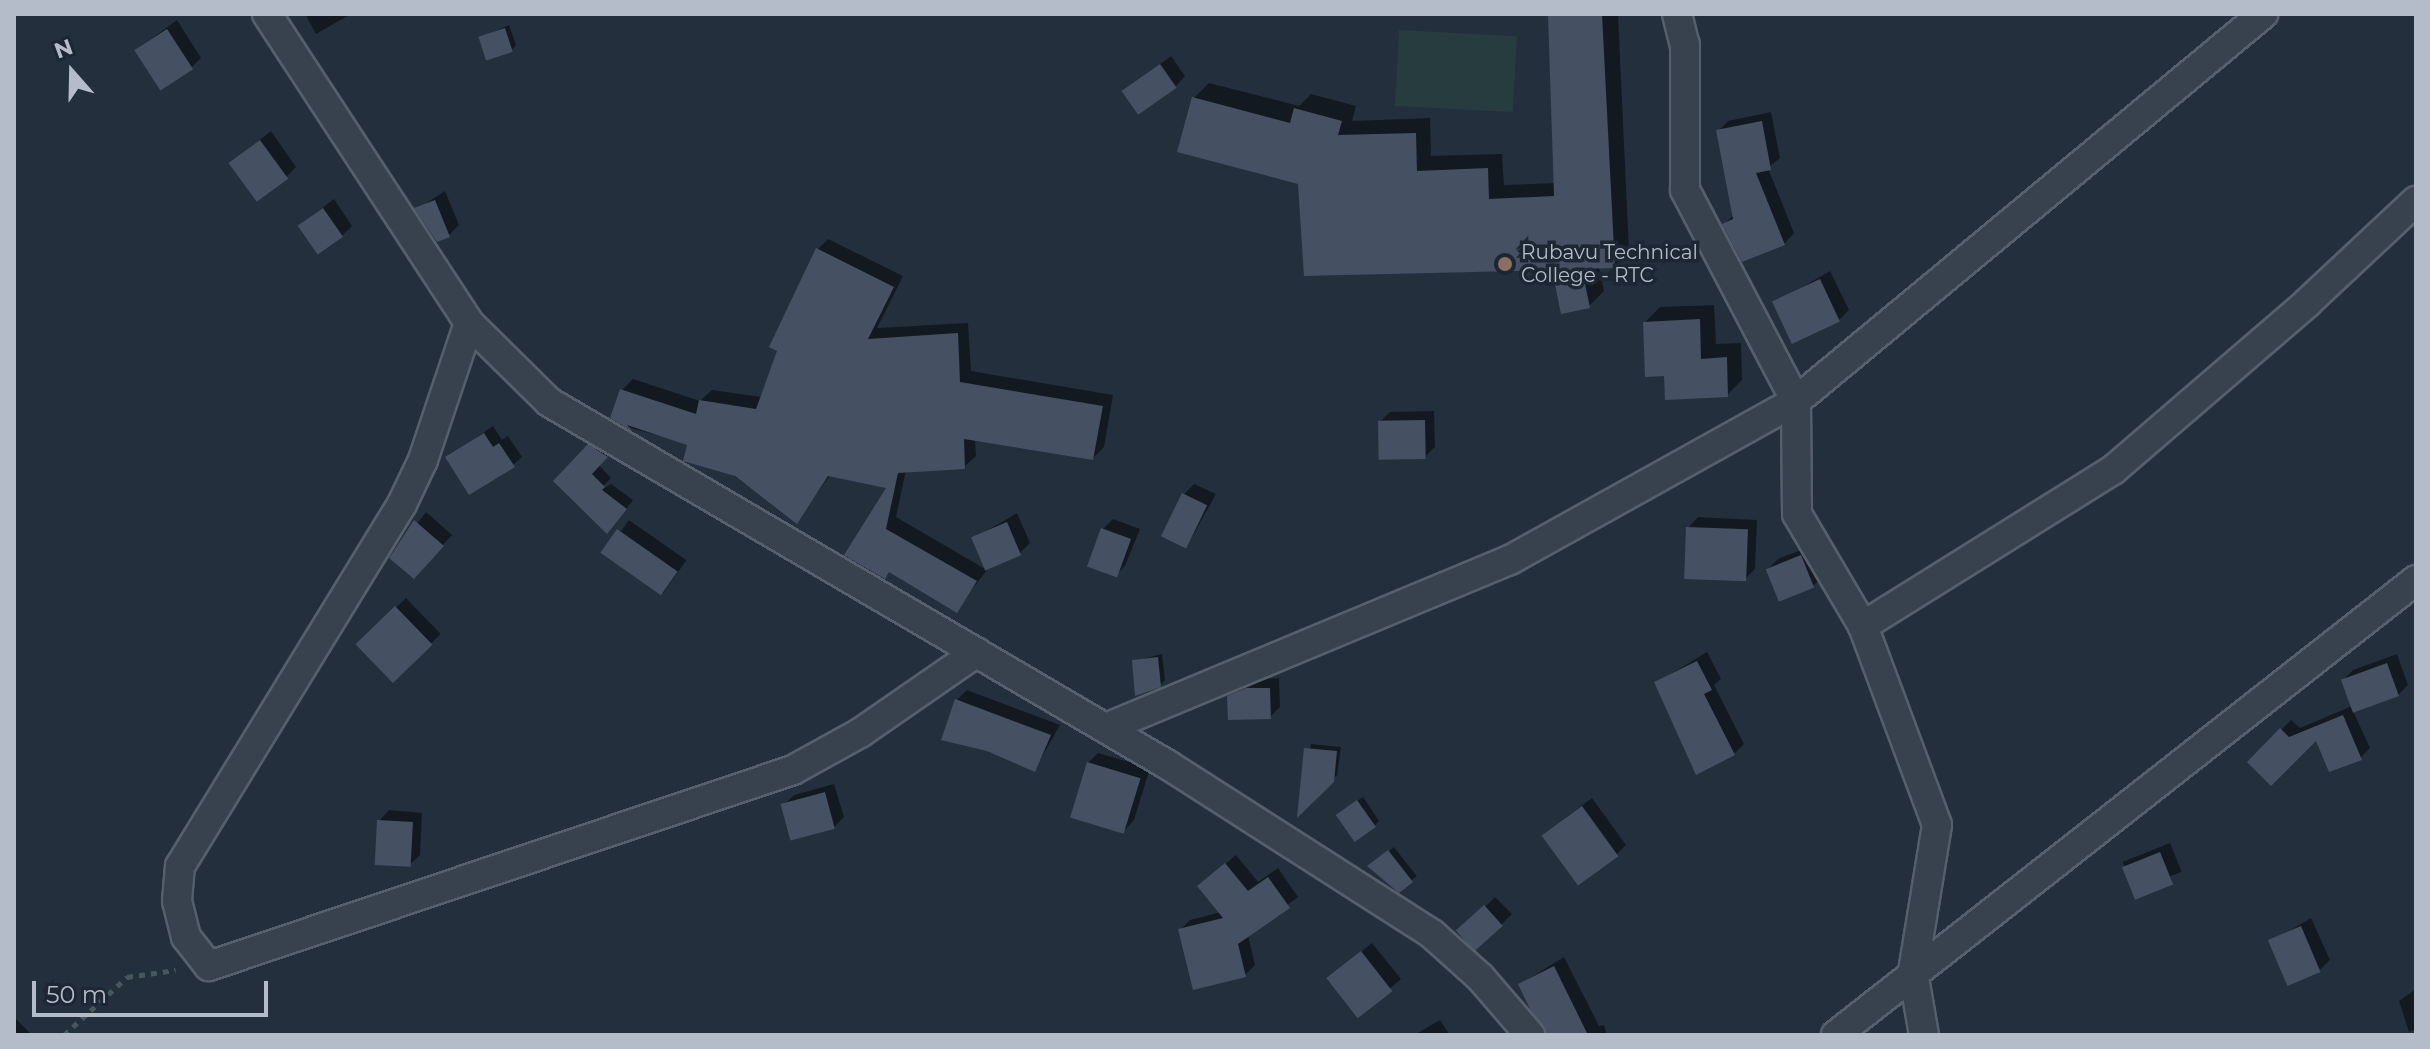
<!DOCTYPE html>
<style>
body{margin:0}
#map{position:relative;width:2430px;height:1049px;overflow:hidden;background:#242f3e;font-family:Montserrat,sans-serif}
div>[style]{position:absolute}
.green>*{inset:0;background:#263c3f;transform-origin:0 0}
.shadow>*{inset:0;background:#0007;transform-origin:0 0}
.building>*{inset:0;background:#455162;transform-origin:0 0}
.path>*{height:5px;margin-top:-2.5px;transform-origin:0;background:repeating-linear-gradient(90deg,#44595c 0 6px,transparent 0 12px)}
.roads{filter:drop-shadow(2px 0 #565f6c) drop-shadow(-2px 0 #565f6c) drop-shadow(0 2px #565f6c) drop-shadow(0 -2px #565f6c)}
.minor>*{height:28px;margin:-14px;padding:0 14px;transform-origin:14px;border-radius:14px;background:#38414e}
.dots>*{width:22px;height:22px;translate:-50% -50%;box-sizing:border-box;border:4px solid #1d2633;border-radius:50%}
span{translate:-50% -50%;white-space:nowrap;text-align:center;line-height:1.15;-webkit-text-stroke:7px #1d2633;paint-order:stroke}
.poi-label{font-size:20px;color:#b4bcc9}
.left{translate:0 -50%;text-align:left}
.frame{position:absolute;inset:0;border:16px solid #b4bcc9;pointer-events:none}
.north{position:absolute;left:32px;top:32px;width:80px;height:80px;-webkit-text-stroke:6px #1d2633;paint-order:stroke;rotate:340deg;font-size:22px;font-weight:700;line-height:32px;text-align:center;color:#b4bcc9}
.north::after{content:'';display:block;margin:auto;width:28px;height:36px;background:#b4bcc9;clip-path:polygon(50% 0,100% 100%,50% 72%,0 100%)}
.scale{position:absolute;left:32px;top:981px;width:236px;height:36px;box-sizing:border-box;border:4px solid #b4bcc9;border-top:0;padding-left:10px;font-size:24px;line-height:28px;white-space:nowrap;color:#b4bcc9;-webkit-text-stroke:6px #1d2633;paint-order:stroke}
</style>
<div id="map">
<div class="green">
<i style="left:1399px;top:30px;width:118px;height:76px;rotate:3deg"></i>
</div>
<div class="shadow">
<i style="clip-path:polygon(305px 14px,351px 14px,316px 34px)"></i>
<i style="clip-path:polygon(1550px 14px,1618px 14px,1629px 251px,1614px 266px,1599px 267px,1604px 291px,1589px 306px,1554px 268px,1300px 182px,1194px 98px,1209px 83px,1299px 106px,1311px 94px,1356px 106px,1352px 121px,1430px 118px,1431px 156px,1502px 154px,1504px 185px,1556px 183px)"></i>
<i style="clip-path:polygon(177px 20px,201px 58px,191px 68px,136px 50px)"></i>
<i style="clip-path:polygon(509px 25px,516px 45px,512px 50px,480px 38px)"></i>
<i style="clip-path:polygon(1171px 56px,1185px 76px,1176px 86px,1125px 91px)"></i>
<i style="clip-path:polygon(1771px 112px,1780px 158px,1768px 168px,1794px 233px,1784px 244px,1725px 224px,1734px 214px,1718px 131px,1728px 121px)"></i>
<i style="clip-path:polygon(271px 131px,296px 167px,286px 177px,231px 163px)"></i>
<i style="clip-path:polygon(445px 191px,459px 225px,449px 235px,417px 209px)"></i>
<i style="clip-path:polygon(334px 199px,352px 226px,342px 236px,300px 225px)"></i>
<i style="clip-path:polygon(828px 239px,903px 276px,877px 328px,968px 323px,971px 371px,1113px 395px,1104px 447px,1093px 458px,975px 438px,976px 456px,964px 467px,906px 470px,896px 517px,987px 570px,956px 610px,891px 570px,884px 577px,847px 555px,889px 486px,831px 474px,797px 521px,689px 444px,631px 428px,612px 417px,622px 390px,633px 379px,700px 401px,712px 390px,762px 397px,817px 250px)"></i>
<i style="clip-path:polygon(1830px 271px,1849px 310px,1839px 320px,1775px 303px)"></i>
<i style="clip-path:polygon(1714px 305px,1716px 344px,1741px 343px,1742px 380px,1727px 395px,1666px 374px,1645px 322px,1660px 307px)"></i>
<i style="clip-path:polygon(1434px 411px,1435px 447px,1425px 457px,1380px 422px,1390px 412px)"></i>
<i style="clip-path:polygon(493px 426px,502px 440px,508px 436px,522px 457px,513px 465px,447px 458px)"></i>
<i style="clip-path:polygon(597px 438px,614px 448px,599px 465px,611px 478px,596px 493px,611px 484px,633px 500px,615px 524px,556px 481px)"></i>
<i style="clip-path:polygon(1194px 484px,1216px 494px,1187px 546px,1184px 494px)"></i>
<i style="clip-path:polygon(426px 512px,452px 535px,423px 567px,392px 557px)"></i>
<i style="clip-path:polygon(1017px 513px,1030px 543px,1020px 553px,973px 539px)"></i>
<i style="clip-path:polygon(1698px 517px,1757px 520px,1755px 569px,1745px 579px,1688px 528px)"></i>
<i style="clip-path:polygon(1113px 519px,1140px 529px,1125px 566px,1115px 576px,1088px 565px,1103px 529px)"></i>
<i style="left:629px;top:520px;width:70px;height:40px;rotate:35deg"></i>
<i style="clip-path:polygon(1811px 546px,1823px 576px,1813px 586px,1768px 569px,1778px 559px)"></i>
<i style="left:406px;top:598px;width:50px;height:66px;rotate:46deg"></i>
<i style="clip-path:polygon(1707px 652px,1721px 679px,1714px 685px,1744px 744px,1734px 754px,1656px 683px)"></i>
<i style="clip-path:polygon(1162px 654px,1165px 680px,1160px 685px,1134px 661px)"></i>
<i style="clip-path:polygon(2397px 654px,2408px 685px,2398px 695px,2353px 711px,2370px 748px,2360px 758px,2317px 737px,2249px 762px,2291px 720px,2300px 728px,2352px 706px,2343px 680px,2353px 670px)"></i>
<i style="clip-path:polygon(1279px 678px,1280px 707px,1270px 717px,1229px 697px,1258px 679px)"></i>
<i style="clip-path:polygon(967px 690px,1060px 725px,1035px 769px,987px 749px,957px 700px)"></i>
<i style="clip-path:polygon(1311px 744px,1341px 747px,1337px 775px,1299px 813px)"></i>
<i style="clip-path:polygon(1098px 753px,1150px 768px,1134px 820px,1124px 831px,1088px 763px)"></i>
<i style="clip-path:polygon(834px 784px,844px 817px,834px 827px,784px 805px,794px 795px)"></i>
<i style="clip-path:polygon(1363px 797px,1379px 821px,1374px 826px,1343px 810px)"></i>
<i style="clip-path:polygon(1592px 798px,1626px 845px,1616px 855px,1544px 834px)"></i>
<i style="clip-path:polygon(389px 810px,422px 813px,420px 855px,409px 865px,379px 821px)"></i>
<i style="left:2170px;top:843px;width:31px;height:51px;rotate:68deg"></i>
<i style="left:1394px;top:847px;width:37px;height:24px;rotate:52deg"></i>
<i style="clip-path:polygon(1236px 855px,1258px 882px,1278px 868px,1298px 897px,1248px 935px,1255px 965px,1245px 975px,1180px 930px,1190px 920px,1221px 912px,1210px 877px)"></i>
<i style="left:1495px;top:897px;width:24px;height:50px;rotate:45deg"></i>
<i style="clip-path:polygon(2311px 918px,2330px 960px,2320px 970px,2270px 942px)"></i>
<i style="clip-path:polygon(1372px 943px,1401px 979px,1359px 1015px,1340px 969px)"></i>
<i style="clip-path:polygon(1564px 957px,1599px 1026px,1604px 1025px,1607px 1035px,1553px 1035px,1520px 984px)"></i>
<i style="clip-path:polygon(2416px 989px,2416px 1029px,2409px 1032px,2399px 1001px)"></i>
<i style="clip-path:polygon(14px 1017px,32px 1035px,14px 1035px)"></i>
<i style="clip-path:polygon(1440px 1020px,1450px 1035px,1414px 1035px)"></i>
</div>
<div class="building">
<i style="clip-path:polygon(1548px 14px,1602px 14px,1615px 268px,1582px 269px,1590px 308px,1561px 314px,1552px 270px,1304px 276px,1298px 184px,1177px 152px,1192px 97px,1290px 123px,1294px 108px,1342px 121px,1338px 135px,1416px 133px,1417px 171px,1488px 168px,1489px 199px,1554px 196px)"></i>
<i style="left:505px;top:28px;width:25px;height:28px;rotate:72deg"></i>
<i style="left:167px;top:29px;width:48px;height:39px;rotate:57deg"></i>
<i style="left:1160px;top:64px;width:29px;height:47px;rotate:55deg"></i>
<i style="clip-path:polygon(1762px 121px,1771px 170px,1756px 173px,1785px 245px,1742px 262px,1722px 224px,1733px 219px,1716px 130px)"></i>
<i style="left:260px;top:140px;width:48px;height:39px;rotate:54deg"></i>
<i style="clip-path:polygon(435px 200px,450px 237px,437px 242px,414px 208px)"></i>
<i style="left:323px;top:208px;width:35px;height:31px;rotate:55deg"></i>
<i style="clip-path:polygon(816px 248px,894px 287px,868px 339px,958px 333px,960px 382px,1103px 406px,1093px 460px,964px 439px,965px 469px,898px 473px,886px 529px,977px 581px,957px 613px,889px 572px,885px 579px,844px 555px,886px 488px,828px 476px,797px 524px,735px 476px,683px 461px,687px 445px,627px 425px,632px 431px,610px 418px,620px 389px,696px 414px,699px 400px,756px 409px,777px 351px,769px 347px)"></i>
<i style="left:1820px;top:279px;width:47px;height:53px;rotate:65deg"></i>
<i style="clip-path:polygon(1700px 319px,1701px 359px,1727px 357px,1728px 397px,1665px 400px,1664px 376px,1645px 377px,1643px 322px)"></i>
<i style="left:1425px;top:420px;width:39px;height:47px;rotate:89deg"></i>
<i style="clip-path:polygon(484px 433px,493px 447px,499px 443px,515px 467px,469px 495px,445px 457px)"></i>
<i style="clip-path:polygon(588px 444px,608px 457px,592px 474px,605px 487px,602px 490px,627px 509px,607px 534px,553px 481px)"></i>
<i style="left:1182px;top:493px;width:28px;height:48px;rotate:26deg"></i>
<i style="clip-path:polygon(414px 520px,444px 546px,414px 579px,389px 558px)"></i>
<i style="left:1007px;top:522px;width:36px;height:39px;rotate:67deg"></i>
<i style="left:1686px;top:527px;width:62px;height:52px;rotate:2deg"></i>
<i style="left:1101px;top:528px;width:32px;height:41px;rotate:20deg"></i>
<i style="left:617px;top:529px;width:74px;height:29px;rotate:35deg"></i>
<i style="left:1801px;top:555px;width:35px;height:38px;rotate:68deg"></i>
<i style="left:395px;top:606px;width:54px;height:55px;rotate:46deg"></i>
<i style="clip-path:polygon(1158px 657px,1161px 687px,1135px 696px,1132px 660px)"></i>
<i style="clip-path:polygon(1697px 661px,1712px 690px,1704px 694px,1735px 755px,1696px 775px,1654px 682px)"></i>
<i style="left:2387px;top:663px;width:35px;height:49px;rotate:70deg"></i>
<i style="clip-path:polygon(1246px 688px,1270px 688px,1271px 719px,1228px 720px,1227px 696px)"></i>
<i style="clip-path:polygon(955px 699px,1051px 735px,1035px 772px,987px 751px,941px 740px)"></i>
<i style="clip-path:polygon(2343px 715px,2362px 760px,2329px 772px,2316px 741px,2271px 786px,2247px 762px,2280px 728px,2289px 737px)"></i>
<i style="clip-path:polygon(1304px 748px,1337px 751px,1334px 782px,1297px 818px)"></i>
<i style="left:1087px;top:762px;width:56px;height:58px;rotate:17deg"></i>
<i style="left:825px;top:792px;width:38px;height:46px;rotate:75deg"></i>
<i style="left:1357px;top:800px;width:33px;height:26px;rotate:55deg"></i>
<i style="left:1582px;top:806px;width:62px;height:50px;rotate:54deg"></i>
<i style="left:377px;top:820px;width:36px;height:45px;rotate:3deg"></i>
<i style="clip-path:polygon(1388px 850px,1413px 882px,1399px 893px,1367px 866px)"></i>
<i style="left:2160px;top:852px;width:35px;height:41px;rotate:68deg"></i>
<i style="clip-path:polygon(1225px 863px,1248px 891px,1268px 877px,1290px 908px,1238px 944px,1246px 977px,1193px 990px,1178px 929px,1223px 918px,1197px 886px)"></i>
<i style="left:1484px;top:905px;width:28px;height:38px;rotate:48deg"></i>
<i style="left:2301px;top:926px;width:50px;height:36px;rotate:67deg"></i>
<i style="left:1361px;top:951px;width:51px;height:44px;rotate:52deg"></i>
<i style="clip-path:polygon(1554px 966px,1588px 1035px,1547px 1035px,1530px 1009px,1518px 984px)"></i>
</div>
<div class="path">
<i style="left:64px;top:1035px;width:86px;rotate:-42.6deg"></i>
<i style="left:127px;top:977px;width:49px;rotate:-8.1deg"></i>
</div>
<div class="roads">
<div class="minor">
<i style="left:267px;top:14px;width:369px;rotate:56.8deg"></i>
<i style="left:469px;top:323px;width:112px;rotate:44.6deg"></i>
<i style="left:549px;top:402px;width:718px;rotate:30.39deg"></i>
<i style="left:1168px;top:765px;width:313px;rotate:32.6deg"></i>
<i style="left:1432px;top:934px;width:64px;rotate:41.9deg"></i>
<i style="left:1480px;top:977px;width:77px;rotate:49.2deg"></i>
<i style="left:1677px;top:14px;width:32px;rotate:76deg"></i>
<i style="left:1685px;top:45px;width:145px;rotate:90deg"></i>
<i style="left:1685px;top:190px;width:238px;rotate:62.3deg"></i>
<i style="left:1796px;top:401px;width:113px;rotate:89.5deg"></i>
<i style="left:1797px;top:514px;width:130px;rotate:59.5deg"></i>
<i style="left:1863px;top:626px;width:212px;rotate:69.6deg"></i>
<i style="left:1937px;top:825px;width:149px;rotate:99.3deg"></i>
<i style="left:1913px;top:972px;width:64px;rotate:80.1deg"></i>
<i style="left:469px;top:323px;width:145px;rotate:108.6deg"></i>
<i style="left:423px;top:460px;width:49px;rotate:115.5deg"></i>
<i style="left:402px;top:504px;width:425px;rotate:121.5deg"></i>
<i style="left:180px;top:866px;width:35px;rotate:95deg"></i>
<i style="left:177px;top:901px;width:37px;rotate:76deg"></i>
<i style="left:186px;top:937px;width:37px;rotate:52deg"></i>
<i style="left:209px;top:966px;width:616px;rotate:-18.55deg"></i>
<i style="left:793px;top:770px;width:77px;rotate:-28.9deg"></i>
<i style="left:860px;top:733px;width:142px;rotate:-34.7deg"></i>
<i style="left:1863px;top:626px;width:295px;rotate:-32deg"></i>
<i style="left:2113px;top:470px;width:257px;rotate:-40.7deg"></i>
<i style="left:2308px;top:302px;width:148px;rotate:-43.1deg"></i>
<i style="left:1106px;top:728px;width:438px;rotate:-22.6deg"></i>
<i style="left:1510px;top:560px;width:327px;rotate:-29.1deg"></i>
<i style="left:1796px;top:401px;width:607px;rotate:-39.65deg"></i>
<i style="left:1836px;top:1035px;width:737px;rotate:-38.11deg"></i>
</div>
</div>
<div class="dots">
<i style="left:1505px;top:264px;background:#8d6e63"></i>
</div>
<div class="poi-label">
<span class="left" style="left:1521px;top:264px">Rubavu Technical<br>College - RTC</span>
</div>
<div class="frame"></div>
<div class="north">N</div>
<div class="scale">50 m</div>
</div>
